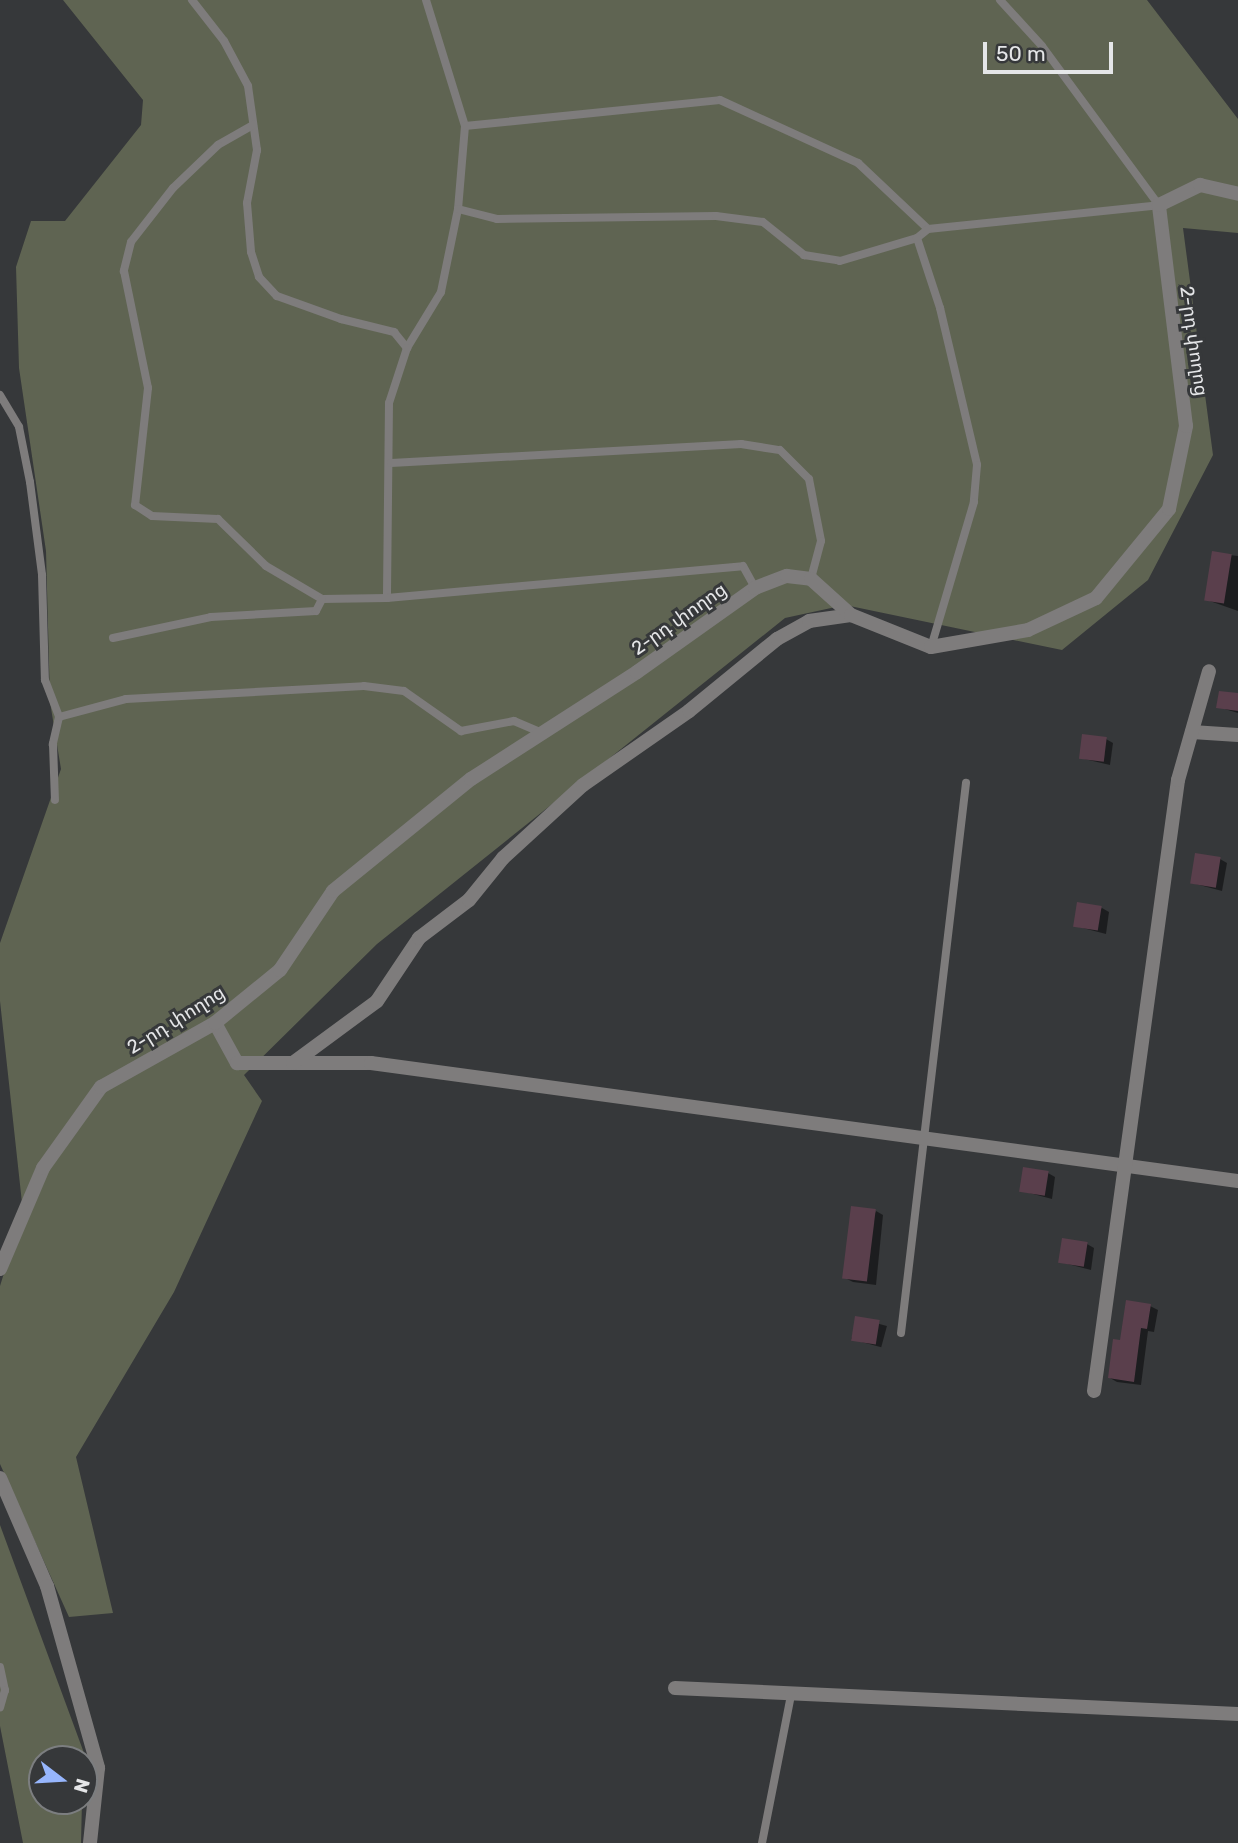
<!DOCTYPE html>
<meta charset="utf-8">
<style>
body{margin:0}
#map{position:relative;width:1238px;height:1843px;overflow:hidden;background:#36383a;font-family:Rubik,"Noto Sans Armenian",sans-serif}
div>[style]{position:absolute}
.green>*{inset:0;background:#5f6452}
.shadow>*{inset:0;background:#0007;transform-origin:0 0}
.building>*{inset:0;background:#5a3f4c;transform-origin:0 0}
.lane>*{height:8px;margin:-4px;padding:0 4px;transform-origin:4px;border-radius:4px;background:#7e7c7c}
.street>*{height:14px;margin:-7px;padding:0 7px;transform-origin:7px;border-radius:7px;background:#7e7c7c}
span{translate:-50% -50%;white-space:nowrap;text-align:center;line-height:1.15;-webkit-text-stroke:6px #36383a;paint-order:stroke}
.street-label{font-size:19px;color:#e5e6e8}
.north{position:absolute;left:28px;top:1745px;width:70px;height:70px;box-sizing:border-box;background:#36383a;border:2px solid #7c7e80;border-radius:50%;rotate:107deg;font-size:19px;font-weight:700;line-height:28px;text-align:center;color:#e5e6e8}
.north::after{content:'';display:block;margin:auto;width:24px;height:32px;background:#97b6fd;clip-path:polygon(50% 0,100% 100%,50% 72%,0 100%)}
.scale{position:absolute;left:983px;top:42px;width:130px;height:32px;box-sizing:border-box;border:4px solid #e5e6e8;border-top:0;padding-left:9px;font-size:21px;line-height:24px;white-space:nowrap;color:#e5e6e8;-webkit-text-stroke:5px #36383a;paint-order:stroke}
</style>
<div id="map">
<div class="green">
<i style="clip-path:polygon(63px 0,1147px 0,1238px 119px,1238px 233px,1183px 228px,1213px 455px,1148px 580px,1062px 650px,845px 605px,785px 618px,377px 944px,244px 1075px,262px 1101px,174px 1292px,76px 1457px,113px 1613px,69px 1617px,0 1464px,0 1286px,23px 1212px,0 1001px,0 943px,61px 769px,50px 702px,46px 551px,19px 368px,16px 267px,31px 221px,65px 221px,141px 125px,143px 100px)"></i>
<i style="clip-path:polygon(0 1525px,84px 1753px,83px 1759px,42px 1759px,42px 1801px,82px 1801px,81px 1843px,23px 1843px,0 1726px)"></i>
</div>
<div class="shadow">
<i style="clip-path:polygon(1214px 553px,1238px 556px,1238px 611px,1207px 600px)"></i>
<i style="clip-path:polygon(1238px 695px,1238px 713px,1218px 707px)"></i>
<i style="clip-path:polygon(1106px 739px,1113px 743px,1110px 765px,1080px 758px)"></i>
<i style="clip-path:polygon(1220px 859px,1227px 863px,1222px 891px,1192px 883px)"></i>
<i style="clip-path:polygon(1102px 908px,1109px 912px,1106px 934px,1075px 926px)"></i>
<i style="clip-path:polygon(1048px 1173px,1055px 1177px,1052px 1199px,1022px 1191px)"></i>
<i style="clip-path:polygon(876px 1211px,883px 1215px,876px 1285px,853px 1282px,845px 1278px)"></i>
<i style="clip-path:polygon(1087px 1244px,1094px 1248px,1091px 1270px,1060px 1262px)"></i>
<i style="clip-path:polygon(1150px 1306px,1158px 1310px,1154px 1332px,1148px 1331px,1141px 1385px,1117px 1382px,1110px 1378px,1121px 1342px)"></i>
<i style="left:857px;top:1318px;width:31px;height:22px;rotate:15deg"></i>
</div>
<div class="building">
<i style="left:1212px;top:551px;width:20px;height:50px;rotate:9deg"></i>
<i style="clip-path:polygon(1219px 691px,1238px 693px,1238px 711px,1216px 708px)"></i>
<i style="left:1082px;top:734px;width:25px;height:25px;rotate:7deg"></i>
<i style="left:1195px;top:853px;width:26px;height:31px;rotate:9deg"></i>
<i style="left:1077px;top:902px;width:25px;height:25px;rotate:9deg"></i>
<i style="left:1023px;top:1167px;width:26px;height:25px;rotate:9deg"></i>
<i style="left:851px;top:1206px;width:25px;height:73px;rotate:7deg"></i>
<i style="left:1062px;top:1238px;width:26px;height:25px;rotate:9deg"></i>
<i style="clip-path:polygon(1126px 1300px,1151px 1304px,1147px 1329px,1141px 1328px,1134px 1382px,1108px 1378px,1113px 1339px,1120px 1340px)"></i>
<i style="left:855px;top:1316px;width:25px;height:25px;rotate:9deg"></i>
</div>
<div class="lane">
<i style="left:192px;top:0;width:52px;rotate:52deg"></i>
<i style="left:224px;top:41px;width:51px;rotate:61.9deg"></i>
<i style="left:248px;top:86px;width:65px;rotate:82deg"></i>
<i style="left:257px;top:150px;width:54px;rotate:100.7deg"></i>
<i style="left:247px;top:203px;width:49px;rotate:85.3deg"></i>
<i style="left:251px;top:252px;width:26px;rotate:72deg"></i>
<i style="left:259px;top:277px;width:26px;rotate:47deg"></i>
<i style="left:277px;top:296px;width:68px;rotate:19.8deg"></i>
<i style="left:341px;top:319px;width:55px;rotate:13.8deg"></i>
<i style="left:394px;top:332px;width:21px;rotate:51deg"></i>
<i style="left:426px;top:0;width:132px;rotate:72.8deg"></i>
<i style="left:465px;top:126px;width:83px;rotate:94.8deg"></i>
<i style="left:458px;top:209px;width:85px;rotate:101.6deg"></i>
<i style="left:441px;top:292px;width:66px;rotate:121.3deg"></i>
<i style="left:407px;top:348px;width:58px;rotate:108.1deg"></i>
<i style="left:389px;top:403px;width:195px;rotate:90.6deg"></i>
<i style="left:387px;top:598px;width:357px;rotate:-5.1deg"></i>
<i style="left:743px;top:566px;width:25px;rotate:61deg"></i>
<i style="left:1000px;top:0;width:62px;rotate:47.6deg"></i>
<i style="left:1042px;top:46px;width:197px;rotate:53.7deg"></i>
<i style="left:253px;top:125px;width:40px;rotate:150.3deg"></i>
<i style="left:218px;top:145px;width:62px;rotate:136.3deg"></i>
<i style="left:173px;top:188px;width:68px;rotate:127.9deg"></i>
<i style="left:131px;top:242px;width:30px;rotate:104deg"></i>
<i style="left:124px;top:271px;width:119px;rotate:78.4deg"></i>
<i style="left:148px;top:388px;width:118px;rotate:96.3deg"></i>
<i style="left:135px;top:505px;width:20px;rotate:33deg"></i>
<i style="left:152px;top:516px;width:66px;rotate:2.6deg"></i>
<i style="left:218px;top:519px;width:67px;rotate:44.4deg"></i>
<i style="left:266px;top:566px;width:65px;rotate:30.5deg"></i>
<i style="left:322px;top:599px;width:65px;rotate:-0.9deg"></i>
<i style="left:465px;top:126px;width:256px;rotate:-5.8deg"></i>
<i style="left:720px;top:100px;width:152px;rotate:24.5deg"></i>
<i style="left:858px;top:163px;width:96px;rotate:43.3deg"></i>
<i style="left:928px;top:229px;width:232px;rotate:-5.9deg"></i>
<i style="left:458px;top:209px;width:40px;rotate:14.4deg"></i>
<i style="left:497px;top:219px;width:219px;rotate:-0.8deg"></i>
<i style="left:716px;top:216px;width:47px;rotate:7.3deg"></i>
<i style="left:763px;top:222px;width:53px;rotate:38.8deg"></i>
<i style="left:804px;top:255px;width:36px;rotate:9deg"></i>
<i style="left:840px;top:261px;width:80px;rotate:-16.6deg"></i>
<i style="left:917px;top:238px;width:14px;rotate:-39deg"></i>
<i style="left:917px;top:238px;width:74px;rotate:71.8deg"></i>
<i style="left:940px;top:308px;width:161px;rotate:76.7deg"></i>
<i style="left:977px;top:465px;width:37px;rotate:95deg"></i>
<i style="left:974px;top:502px;width:151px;rotate:106.5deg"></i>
<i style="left:0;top:395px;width:37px;rotate:59deg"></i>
<i style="left:19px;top:427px;width:56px;rotate:78.7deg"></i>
<i style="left:30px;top:482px;width:94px;rotate:82.6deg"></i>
<i style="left:42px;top:575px;width:105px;rotate:88.4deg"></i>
<i style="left:45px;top:680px;width:40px;rotate:69deg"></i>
<i style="left:59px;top:717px;width:28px;rotate:103deg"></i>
<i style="left:53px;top:744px;width:56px;rotate:88deg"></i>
<i style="left:391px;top:463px;width:351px;rotate:-3.1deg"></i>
<i style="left:741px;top:444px;width:39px;rotate:9deg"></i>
<i style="left:780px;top:450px;width:41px;rotate:45deg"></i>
<i style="left:809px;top:479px;width:63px;rotate:79deg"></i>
<i style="left:821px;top:541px;width:39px;rotate:105deg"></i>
<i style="left:113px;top:638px;width:100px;rotate:-12.1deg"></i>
<i style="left:211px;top:617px;width:105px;rotate:-3.3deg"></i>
<i style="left:316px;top:611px;width:13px;rotate:-63deg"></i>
<i style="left:59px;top:717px;width:69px;rotate:-15deg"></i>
<i style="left:126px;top:699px;width:238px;rotate:-3.1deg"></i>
<i style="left:364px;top:686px;width:40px;rotate:7.1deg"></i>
<i style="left:404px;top:691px;width:70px;rotate:35.1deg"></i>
<i style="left:461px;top:731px;width:54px;rotate:-10.7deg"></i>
<i style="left:514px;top:721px;width:30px;rotate:23deg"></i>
<i style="left:901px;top:1333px;width:554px;rotate:-83.26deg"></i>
<i style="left:0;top:1667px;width:24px;rotate:78deg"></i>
<i style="left:5px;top:1690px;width:18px;rotate:106deg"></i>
<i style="left:762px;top:1843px;width:151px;rotate:-78.9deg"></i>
</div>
<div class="street">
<i style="left:1192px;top:732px;width:46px;rotate:3.7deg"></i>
<i style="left:215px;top:1023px;width:46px;rotate:61.2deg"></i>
<i style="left:237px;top:1063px;width:134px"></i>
<i style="left:371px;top:1063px;width:875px;rotate:7.75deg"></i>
<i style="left:293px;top:1063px;width:104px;rotate:-36.4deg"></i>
<i style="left:377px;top:1001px;width:76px;rotate:-56.3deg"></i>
<i style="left:419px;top:938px;width:63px;rotate:-37.2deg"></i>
<i style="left:469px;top:900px;width:54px;rotate:-51deg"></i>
<i style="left:503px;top:858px;width:108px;rotate:-42.4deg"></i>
<i style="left:583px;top:785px;width:129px;rotate:-34.9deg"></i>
<i style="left:689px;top:711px;width:114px;rotate:-39.3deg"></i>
<i style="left:777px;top:639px;width:37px;rotate:-29deg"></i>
<i style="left:809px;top:621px;width:42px;rotate:-8.1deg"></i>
<i style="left:0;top:1269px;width:110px;rotate:-66.9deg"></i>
<i style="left:43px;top:1168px;width:100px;rotate:-54.4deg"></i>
<i style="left:101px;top:1087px;width:131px;rotate:-29.3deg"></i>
<i style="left:215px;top:1023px;width:84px;rotate:-39.2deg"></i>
<i style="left:280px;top:970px;width:95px;rotate:-56.1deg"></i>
<i style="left:333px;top:891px;width:178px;rotate:-39.1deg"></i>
<i style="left:471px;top:779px;width:197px;rotate:-32.8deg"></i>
<i style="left:637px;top:672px;width:145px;rotate:-35.4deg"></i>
<i style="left:755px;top:588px;width:34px;rotate:-21deg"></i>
<i style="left:787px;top:576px;width:24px;rotate:7deg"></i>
<i style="left:811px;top:579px;width:54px;rotate:42deg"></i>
<i style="left:851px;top:615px;width:86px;rotate:21.8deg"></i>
<i style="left:931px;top:647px;width:98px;rotate:-9.9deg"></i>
<i style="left:1028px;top:630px;width:75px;rotate:-25.2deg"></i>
<i style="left:1096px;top:598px;width:115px;rotate:-50.6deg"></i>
<i style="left:1169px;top:509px;width:85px;rotate:-78.4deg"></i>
<i style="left:1186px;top:426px;width:223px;rotate:-97deg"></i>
<i style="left:1159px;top:205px;width:46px;rotate:-26deg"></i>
<i style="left:1200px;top:185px;width:39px;rotate:13deg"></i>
<i style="left:1094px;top:1391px;width:617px;rotate:-82.17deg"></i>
<i style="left:1178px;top:780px;width:113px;rotate:-74.1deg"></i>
<i style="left:0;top:1478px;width:118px;rotate:66.5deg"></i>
<i style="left:47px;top:1586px;width:189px;rotate:74.3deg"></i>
<i style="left:98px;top:1768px;width:75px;rotate:96.1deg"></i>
<i style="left:675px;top:1688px;width:564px;rotate:2.64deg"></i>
</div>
<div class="street-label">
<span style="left:1194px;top:341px;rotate:82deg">2-րդ փողոց</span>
<span style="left:679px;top:619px;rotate:-35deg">2-րդ փողոց</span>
<span style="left:176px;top:1020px;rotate:-32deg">2-րդ փողոց</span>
</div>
<div class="north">N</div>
<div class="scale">50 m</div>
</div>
